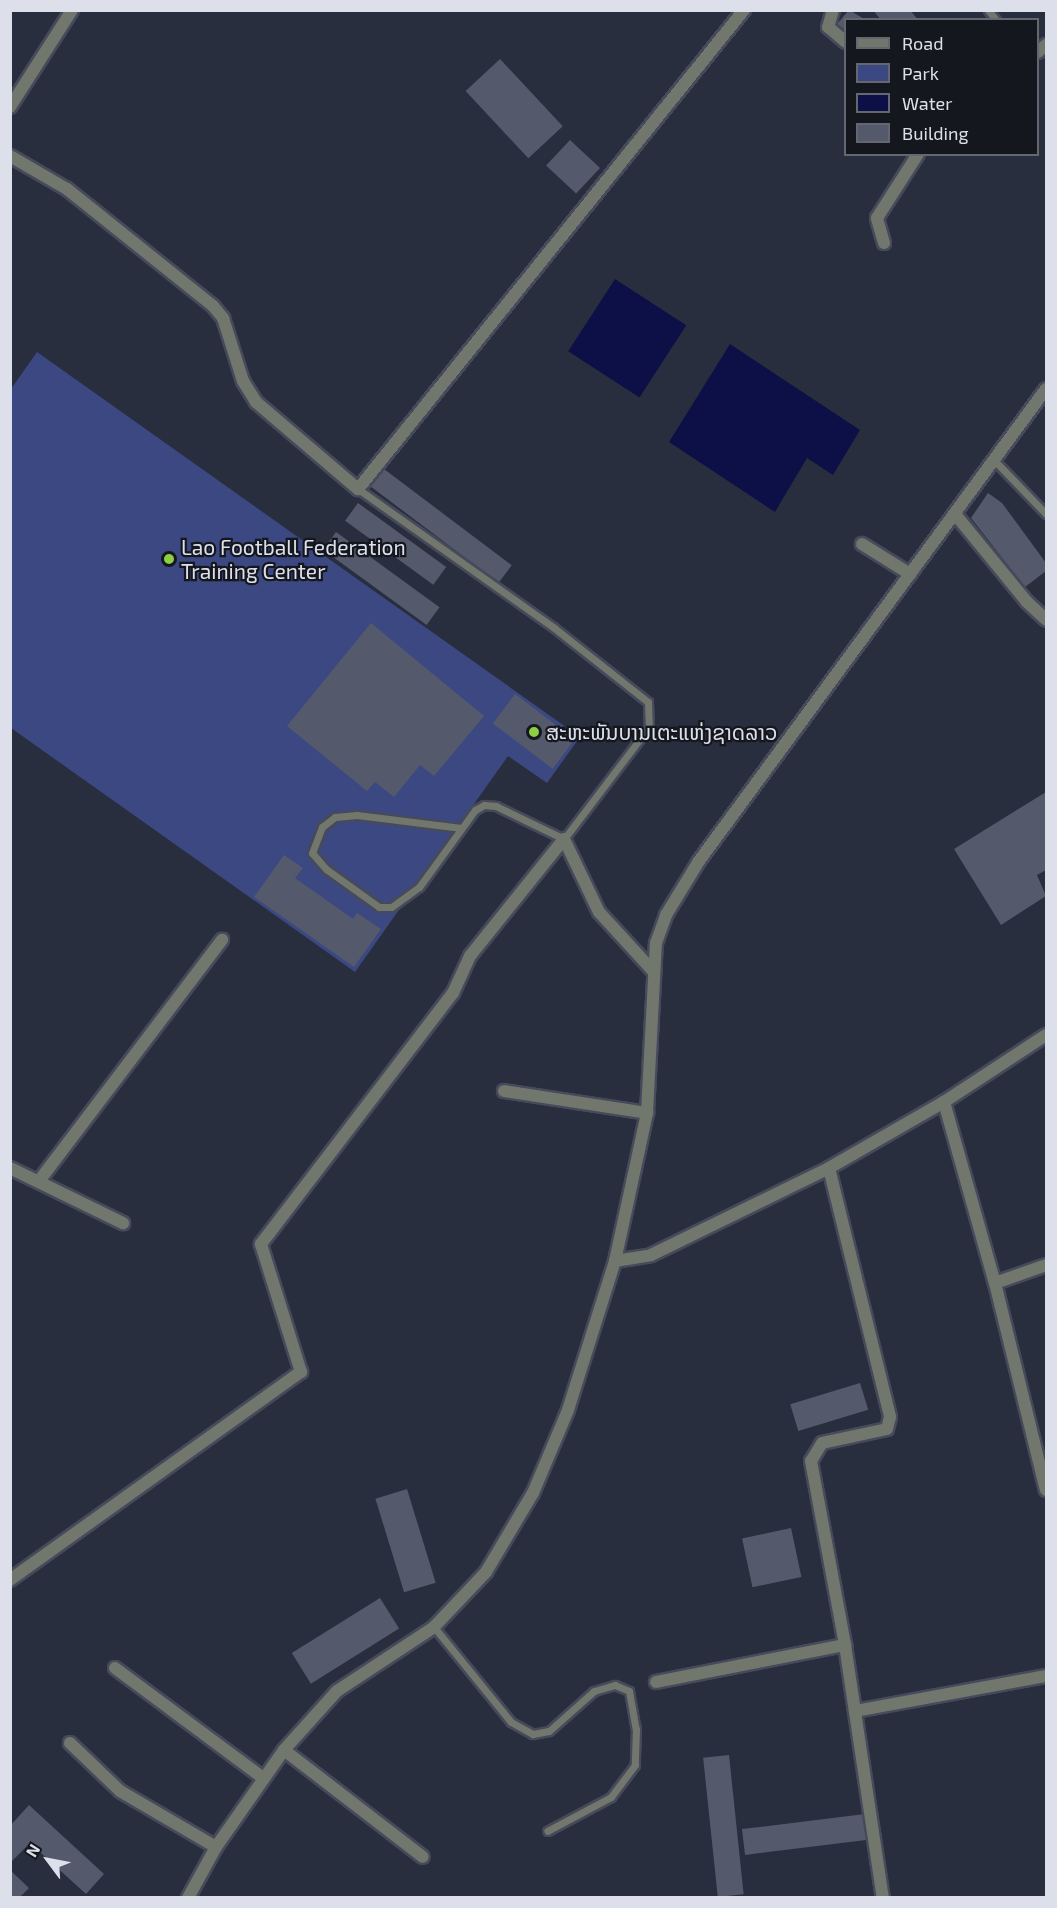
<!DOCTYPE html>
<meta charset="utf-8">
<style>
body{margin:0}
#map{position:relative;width:1057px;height:1908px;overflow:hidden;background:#292e3e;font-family:"Exo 2","Noto Sans Lao",sans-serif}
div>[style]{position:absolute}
.green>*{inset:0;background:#3b4882}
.water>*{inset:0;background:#0d1046;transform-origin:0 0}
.building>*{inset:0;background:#545a6c;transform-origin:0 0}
.roads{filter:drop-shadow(2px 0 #464a5a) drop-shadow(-2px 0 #464a5a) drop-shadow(0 2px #464a5a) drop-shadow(0 -2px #464a5a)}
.service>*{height:7px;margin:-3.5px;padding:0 3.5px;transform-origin:3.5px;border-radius:3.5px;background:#72776e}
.minor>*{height:12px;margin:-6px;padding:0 6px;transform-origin:6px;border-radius:6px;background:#72776e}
.tertiary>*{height:12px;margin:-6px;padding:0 6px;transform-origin:6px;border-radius:6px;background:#72776e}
.dots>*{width:16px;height:16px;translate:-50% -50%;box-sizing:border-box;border:3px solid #14171e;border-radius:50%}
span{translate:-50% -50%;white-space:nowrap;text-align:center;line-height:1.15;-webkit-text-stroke:4.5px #14171e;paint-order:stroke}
.poi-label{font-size:21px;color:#dde0eb}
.left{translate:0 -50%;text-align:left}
.frame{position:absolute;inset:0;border:12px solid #dde0eb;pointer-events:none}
.legend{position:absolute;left:844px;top:18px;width:195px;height:138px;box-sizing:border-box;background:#14171e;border:2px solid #646770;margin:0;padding:8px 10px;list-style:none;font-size:18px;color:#dde0eb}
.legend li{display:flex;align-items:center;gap:12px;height:30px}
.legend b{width:30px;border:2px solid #646770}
.north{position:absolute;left:18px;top:1830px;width:60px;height:60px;-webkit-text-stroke:4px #14171e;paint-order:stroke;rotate:302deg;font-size:16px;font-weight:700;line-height:24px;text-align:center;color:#dde0eb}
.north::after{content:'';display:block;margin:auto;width:21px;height:27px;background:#dde0eb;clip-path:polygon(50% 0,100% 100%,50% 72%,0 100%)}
</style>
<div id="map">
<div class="green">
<i style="clip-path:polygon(37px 352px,580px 737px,547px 783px,508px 756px,355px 972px,11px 728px,11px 389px)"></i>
</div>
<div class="water">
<i style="left:615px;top:279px;width:85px;height:86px;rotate:33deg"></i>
<i style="clip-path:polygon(730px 344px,860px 430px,833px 475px,807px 458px,775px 512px,669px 442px)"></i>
</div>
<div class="building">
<i style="clip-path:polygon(849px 10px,866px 20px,846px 20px,846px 31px,837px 24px)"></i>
<i style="clip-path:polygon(873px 10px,910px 10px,918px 20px,881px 20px)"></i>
<i style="left:500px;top:59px;width:92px;height:47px;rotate:47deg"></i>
<i style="left:570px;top:140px;width:41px;height:35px;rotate:43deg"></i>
<i style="left:384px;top:469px;width:160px;height:22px;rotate:37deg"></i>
<i style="clip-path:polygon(988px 493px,1002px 503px,1046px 563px,1046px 571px,1025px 587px,971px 518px)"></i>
<i style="left:358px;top:503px;width:109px;height:22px;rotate:36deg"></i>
<i style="left:336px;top:532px;width:128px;height:22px;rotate:36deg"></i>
<i style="clip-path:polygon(371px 623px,484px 716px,434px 776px,420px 765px,394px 797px,375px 782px,367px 791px,287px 726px)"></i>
<i style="left:515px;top:694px;width:75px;height:37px;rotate:37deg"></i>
<i style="clip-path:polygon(1046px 792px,1046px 870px,1037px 875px,1046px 896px,1001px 925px,954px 849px)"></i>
<i style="clip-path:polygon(284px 855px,303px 868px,295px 878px,353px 919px,357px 913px,381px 929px,354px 967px,254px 897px)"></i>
<i style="left:860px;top:1383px;width:28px;height:73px;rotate:73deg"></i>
<i style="left:407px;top:1489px;width:98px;height:33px;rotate:73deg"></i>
<i style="left:791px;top:1528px;width:50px;height:50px;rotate:78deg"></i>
<i style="left:380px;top:1598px;width:36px;height:104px;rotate:58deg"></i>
<i style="left:729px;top:1755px;width:140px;height:26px;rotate:84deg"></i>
<i style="clip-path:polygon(29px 1805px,104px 1874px,86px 1894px,30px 1843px,10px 1863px,10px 1826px)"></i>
<i style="left:865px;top:1814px;width:26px;height:124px;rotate:83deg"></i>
<i style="clip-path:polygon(10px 1870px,29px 1888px,19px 1898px,10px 1898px)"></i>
</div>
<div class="roads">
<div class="service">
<i style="left:988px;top:10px;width:13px;rotate:51deg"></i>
<i style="left:994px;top:460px;width:75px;rotate:46.1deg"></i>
<i style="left:358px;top:489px;width:239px;rotate:35.3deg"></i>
<i style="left:553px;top:627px;width:121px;rotate:38.3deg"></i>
<i style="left:648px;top:702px;width:25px;rotate:88deg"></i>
<i style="left:649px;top:727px;width:141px;rotate:127.2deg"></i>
<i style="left:564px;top:839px;width:76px;rotate:-154.1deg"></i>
<i style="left:496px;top:806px;width:12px;rotate:-175deg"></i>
<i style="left:484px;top:805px;width:10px;rotate:151deg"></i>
<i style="left:475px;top:810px;width:95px;rotate:126deg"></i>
<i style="left:419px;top:887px;width:34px;rotate:144deg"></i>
<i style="left:391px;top:907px;width:12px;rotate:180deg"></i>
<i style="left:379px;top:907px;width:65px;rotate:-144.4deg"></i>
<i style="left:326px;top:869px;width:21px;rotate:-131deg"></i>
<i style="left:312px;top:853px;width:28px;rotate:-69deg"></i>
<i style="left:322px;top:827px;width:16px;rotate:-38deg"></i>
<i style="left:335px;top:817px;width:22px;rotate:-5deg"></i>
<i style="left:357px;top:815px;width:105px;rotate:7.1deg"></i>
<i style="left:434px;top:1627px;width:122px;rotate:51deg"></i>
<i style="left:511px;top:1722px;width:25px;rotate:29deg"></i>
<i style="left:533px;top:1734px;width:16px;rotate:-11deg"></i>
<i style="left:549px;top:1731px;width:60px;rotate:-41.6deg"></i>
<i style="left:594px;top:1691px;width:22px;rotate:-16deg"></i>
<i style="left:615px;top:1685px;width:15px;rotate:23deg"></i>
<i style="left:629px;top:1691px;width:39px;rotate:80deg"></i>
<i style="left:636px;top:1729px;width:36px;rotate:92deg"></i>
<i style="left:635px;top:1765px;width:40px;rotate:127deg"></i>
<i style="left:611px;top:1797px;width:72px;rotate:152deg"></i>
</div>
<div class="minor">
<i style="left:833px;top:10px;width:18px;rotate:106deg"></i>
<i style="left:828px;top:27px;width:23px;rotate:40deg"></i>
<i style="left:1038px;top:52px;width:11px;rotate:-41deg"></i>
<i style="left:10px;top:107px;width:115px;rotate:-57.4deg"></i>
<i style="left:10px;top:156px;width:66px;rotate:30.1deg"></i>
<i style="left:67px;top:189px;width:187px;rotate:38.7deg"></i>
<i style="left:213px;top:306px;width:16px;rotate:50deg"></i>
<i style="left:223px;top:318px;width:66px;rotate:72.4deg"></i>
<i style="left:243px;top:381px;width:25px;rotate:58deg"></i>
<i style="left:256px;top:402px;width:134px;rotate:40.5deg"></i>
<i style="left:358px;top:489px;width:615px;rotate:-51.14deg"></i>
<i style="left:884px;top:243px;width:26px;rotate:-106deg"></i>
<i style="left:877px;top:218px;width:76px;rotate:-57.4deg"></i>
<i style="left:955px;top:514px;width:114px;rotate:50.7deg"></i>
<i style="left:1027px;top:602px;width:26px;rotate:43deg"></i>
<i style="left:862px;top:544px;width:57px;rotate:32deg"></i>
<i style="left:504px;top:1091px;width:145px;rotate:8.7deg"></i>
<i style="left:944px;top:1102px;width:188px;rotate:74.3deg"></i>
<i style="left:995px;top:1283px;width:213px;rotate:76.2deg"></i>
<i style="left:10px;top:1168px;width:126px;rotate:26deg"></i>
<i style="left:829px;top:1168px;width:256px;rotate:76.2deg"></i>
<i style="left:890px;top:1417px;width:12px;rotate:104deg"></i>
<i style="left:887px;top:1429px;width:66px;rotate:167.8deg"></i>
<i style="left:822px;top:1443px;width:21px;rotate:121deg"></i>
<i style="left:811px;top:1461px;width:187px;rotate:79.5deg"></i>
<i style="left:845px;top:1645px;width:256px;rotate:81.5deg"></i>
<i style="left:39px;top:1181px;width:303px;rotate:-52.8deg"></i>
<i style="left:615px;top:1261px;width:36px;rotate:-9deg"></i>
<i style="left:651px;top:1255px;width:198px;rotate:-26deg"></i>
<i style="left:829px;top:1168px;width:133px;rotate:-29.9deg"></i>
<i style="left:944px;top:1102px;width:122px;rotate:-33.3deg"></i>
<i style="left:995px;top:1283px;width:54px;rotate:-19.4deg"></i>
<i style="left:10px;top:1580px;width:358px;rotate:-35.6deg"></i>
<i style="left:301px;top:1372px;width:134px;rotate:-107.4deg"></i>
<i style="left:261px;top:1244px;width:316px;rotate:-52.6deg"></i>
<i style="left:453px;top:993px;width:41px;rotate:-65.3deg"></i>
<i style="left:470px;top:956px;width:150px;rotate:-51.2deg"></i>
<i style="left:564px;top:839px;width:81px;rotate:64.4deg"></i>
<i style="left:599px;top:912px;width:81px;rotate:47.5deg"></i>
<i style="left:115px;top:1668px;width:183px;rotate:36.6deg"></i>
<i style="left:656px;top:1682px;width:193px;rotate:-11.1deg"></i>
<i style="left:855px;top:1711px;width:194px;rotate:-10.4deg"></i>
<i style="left:70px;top:1743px;width:69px;rotate:43.8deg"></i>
<i style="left:120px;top:1791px;width:111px;rotate:30.3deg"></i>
<i style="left:284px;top:1750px;width:175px;rotate:37.6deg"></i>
</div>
<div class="tertiary">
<i style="left:188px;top:1898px;width:58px;rotate:-61.2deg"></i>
<i style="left:216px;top:1847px;width:118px;rotate:-55deg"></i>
<i style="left:284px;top:1750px;width:79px;rotate:-48.1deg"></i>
<i style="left:337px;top:1691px;width:116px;rotate:-33.4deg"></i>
<i style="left:434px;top:1627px;width:76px;rotate:-46.6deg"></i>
<i style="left:486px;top:1572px;width:92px;rotate:-59.3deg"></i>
<i style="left:533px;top:1493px;width:90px;rotate:-67.1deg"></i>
<i style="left:568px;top:1410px;width:156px;rotate:-72.5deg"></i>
<i style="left:615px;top:1261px;width:151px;rotate:-77.8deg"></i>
<i style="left:647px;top:1113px;width:170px;rotate:-87deg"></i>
<i style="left:656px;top:943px;width:30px;rotate:-70deg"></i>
<i style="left:666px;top:915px;width:63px;rotate:-58.6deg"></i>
<i style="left:699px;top:861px;width:586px;rotate:-53.68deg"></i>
</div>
</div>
<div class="dots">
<i style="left:169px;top:559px;background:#8dce45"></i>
<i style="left:534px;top:732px;background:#8dce45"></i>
</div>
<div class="poi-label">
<span class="left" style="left:181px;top:559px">Lao Football Federation<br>Training Center</span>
<span class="left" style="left:546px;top:732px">ສະຫະພັນບານເຕະແຫ່ງຊາດລາວ</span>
</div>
<div class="frame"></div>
<ul class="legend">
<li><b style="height:8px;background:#72776e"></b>Road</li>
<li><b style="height:16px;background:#3b4882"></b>Park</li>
<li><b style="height:16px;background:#0d1046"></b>Water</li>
<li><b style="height:16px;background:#545a6c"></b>Building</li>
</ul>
<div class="north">N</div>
</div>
